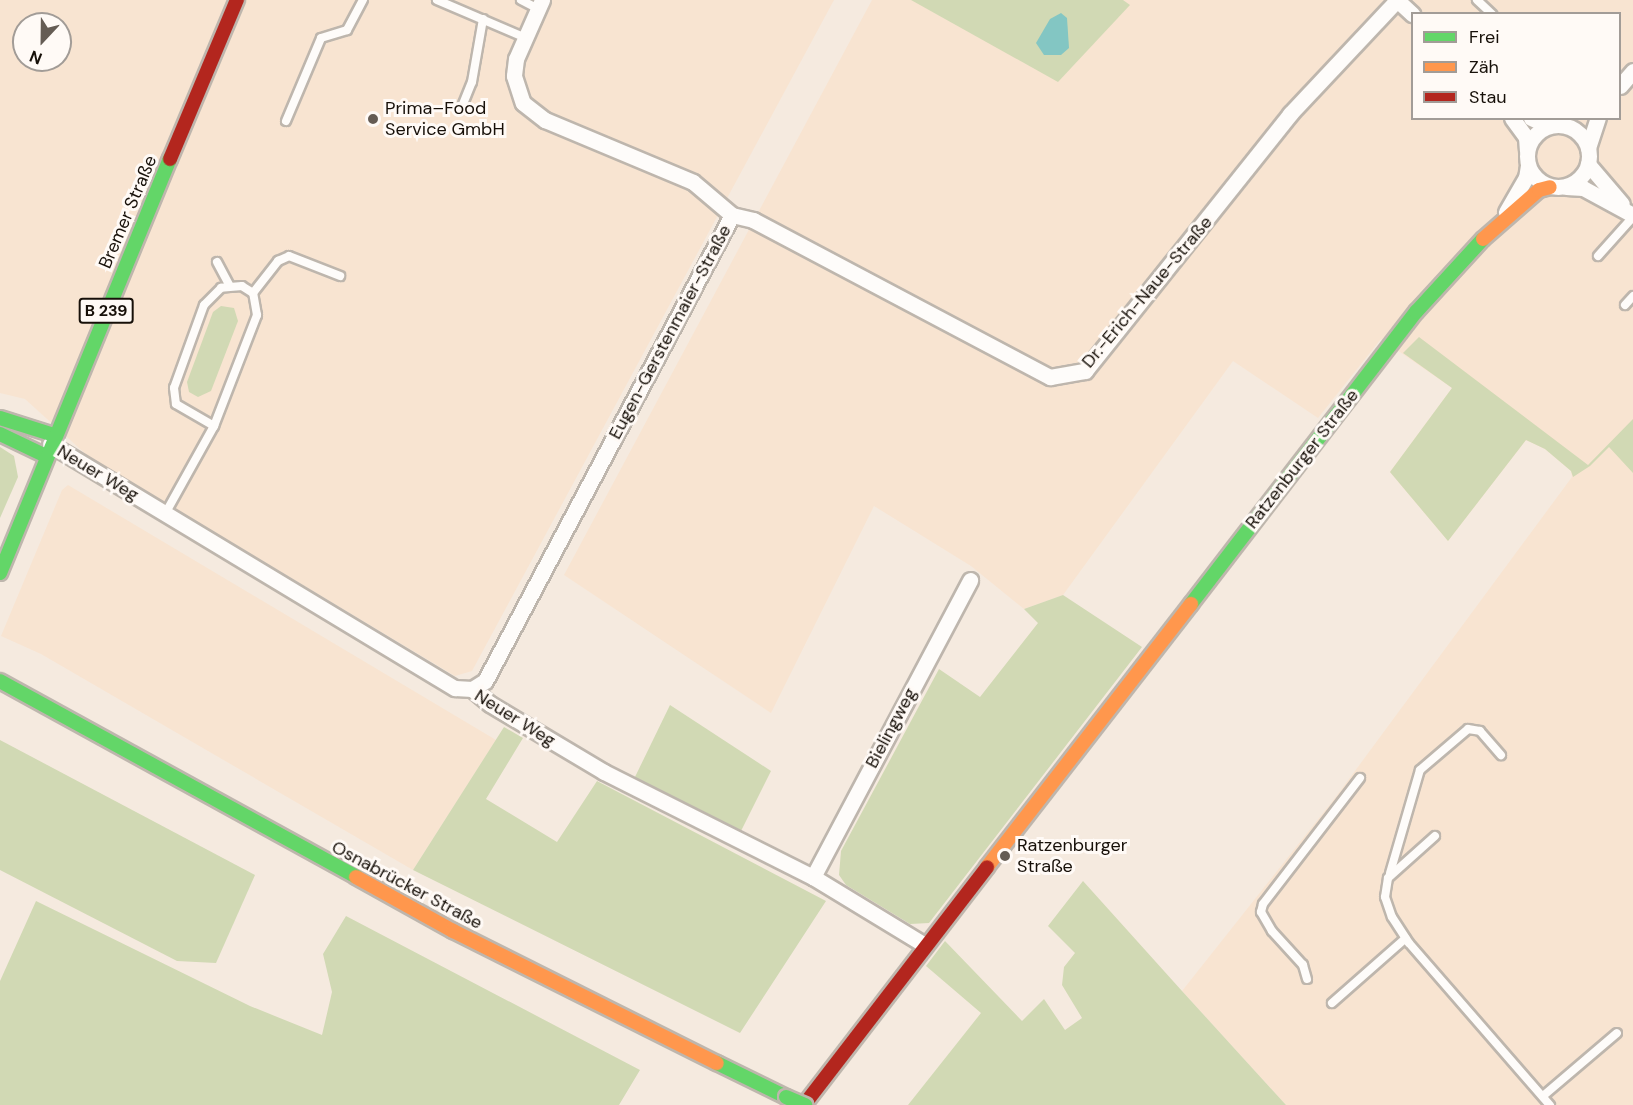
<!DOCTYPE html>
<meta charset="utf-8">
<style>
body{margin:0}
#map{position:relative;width:1633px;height:1105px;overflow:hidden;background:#f5eadf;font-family:"DM Sans",sans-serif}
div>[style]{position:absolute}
.built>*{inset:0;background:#f8e4d1}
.green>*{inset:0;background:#d1d9b4}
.water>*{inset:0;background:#83c6c3}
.roads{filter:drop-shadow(2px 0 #beb6ad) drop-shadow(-2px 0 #beb6ad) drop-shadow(0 2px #beb6ad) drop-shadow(0 -2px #beb6ad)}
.lane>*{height:8px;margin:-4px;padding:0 4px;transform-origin:4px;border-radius:4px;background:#fefcfa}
.street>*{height:15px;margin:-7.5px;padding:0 7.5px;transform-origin:7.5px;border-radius:7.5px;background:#fefcfa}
.street>.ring{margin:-7.5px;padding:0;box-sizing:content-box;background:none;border:15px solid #fefcfa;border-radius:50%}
.fast>*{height:14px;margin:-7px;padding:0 7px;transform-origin:7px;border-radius:7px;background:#63d668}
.slow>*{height:14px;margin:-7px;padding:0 7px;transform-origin:7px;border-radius:7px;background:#ff974d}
.jam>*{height:14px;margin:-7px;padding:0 7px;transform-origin:7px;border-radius:7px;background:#b3261e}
.bridges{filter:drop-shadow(2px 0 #beb6ad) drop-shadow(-2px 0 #beb6ad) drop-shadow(0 2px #beb6ad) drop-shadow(0 -2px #beb6ad)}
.fast-bridge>*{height:14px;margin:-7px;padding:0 7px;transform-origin:7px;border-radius:7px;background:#63d668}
.dots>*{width:16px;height:16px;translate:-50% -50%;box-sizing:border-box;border:3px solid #fffaf6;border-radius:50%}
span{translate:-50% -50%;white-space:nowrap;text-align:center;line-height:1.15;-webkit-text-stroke:6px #fffaf6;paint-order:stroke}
.shield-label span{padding:2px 4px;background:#fffaf6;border:2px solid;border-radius:4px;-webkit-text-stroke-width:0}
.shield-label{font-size:16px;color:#171009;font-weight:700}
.poi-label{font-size:18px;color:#171009}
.left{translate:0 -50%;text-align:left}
.street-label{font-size:18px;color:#171009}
.legend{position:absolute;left:1411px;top:12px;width:210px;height:108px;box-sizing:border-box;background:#fffaf6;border:2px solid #a29c97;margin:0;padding:8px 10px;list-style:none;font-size:18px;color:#171009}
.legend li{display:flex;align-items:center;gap:12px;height:30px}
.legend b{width:30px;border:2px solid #a29c97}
.north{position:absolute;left:12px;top:12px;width:60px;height:60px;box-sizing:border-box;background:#fffaf6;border:2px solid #a29c97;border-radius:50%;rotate:202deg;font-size:16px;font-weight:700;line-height:24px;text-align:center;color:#171009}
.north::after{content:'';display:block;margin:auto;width:21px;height:27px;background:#655c54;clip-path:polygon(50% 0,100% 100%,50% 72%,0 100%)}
</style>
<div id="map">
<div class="built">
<i style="clip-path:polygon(evenodd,0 0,834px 0,472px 671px,455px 676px,89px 457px,25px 399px,0 393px,0 0,24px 24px,60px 24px,60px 60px,24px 60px,24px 24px)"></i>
<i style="clip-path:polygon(evenodd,872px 0,1633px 0,1633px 1105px,1286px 1105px,1182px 991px,1335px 798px,1572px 477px,1571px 471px,1545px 449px,1526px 440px,1448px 541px,1390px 472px,1452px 388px,1381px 339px,1318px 418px,1233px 361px,1063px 595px,1024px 609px,971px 566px,874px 506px,771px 713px,564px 575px,872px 0,1412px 14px,1620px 14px,1620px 118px,1412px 118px,1412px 14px)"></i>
<i style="clip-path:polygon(68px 485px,496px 740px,413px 870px,41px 654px,1px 636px,62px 490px)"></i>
</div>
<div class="green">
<i style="clip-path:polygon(911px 0,1123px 0,1130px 5px,1058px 82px)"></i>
<i style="clip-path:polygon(221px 306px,234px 308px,238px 321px,211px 391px,198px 397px,189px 392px,187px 382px,213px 312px)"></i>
<i style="clip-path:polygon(1419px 337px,1588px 465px,1633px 419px,1633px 473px,1609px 447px,1590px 466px,1573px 477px,1571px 471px,1545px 449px,1526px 440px,1448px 541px,1390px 472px,1452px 388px,1403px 353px)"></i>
<i style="clip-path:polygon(0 447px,14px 456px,18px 477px,0 518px)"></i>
<i style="clip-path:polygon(1063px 595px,1142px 647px,929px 923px,910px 924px,846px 885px,839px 875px,841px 851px,939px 669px,980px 697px,1038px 623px,1024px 609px)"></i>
<i style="clip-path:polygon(670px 705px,771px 771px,740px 833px,634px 779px)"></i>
<i style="clip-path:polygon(504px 727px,523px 738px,486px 799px,557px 842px,597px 781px,826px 901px,740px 1033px,413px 870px)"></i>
<i style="clip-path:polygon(0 740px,255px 875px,216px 963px,177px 961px,0 870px)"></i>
<i style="clip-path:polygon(1083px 881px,1182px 991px,1286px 1105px,908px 1105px,981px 1013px,926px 966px,945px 941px,1022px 1021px,1044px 999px,1065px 1030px,1082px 1018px,1062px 985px,1064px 967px,1075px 953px,1048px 926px)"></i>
<i style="clip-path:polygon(36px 901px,250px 1006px,322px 1035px,332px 992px,323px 954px,346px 916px,640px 1070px,619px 1105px,0 1105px,0 981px)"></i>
</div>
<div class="water">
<i style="clip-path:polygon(1061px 13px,1067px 18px,1069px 48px,1061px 55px,1044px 55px,1036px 43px,1050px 19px)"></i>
</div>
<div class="roads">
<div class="lane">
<i style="left:437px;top:0;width:97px;rotate:23.1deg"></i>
<i style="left:521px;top:0;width:20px;rotate:27deg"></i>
<i style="left:1477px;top:0;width:21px;rotate:43deg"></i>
<i style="left:461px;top:109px;width:29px;rotate:-68deg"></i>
<i style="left:472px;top:82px;width:64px;rotate:-80.1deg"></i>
<i style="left:286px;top:121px;width:90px;rotate:-67.1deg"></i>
<i style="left:321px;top:38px;width:27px;rotate:-17deg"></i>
<i style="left:347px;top:30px;width:34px;rotate:-62deg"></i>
<i style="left:1598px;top:256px;width:52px;rotate:-48.1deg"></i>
<i style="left:217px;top:262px;width:26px;rotate:62deg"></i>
<i style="left:253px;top:293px;width:41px;rotate:-52deg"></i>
<i style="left:278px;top:261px;width:12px;rotate:-24deg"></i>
<i style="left:289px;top:256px;width:55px;rotate:21.4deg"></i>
<i style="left:1625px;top:305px;width:12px;rotate:-48deg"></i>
<i style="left:165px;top:514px;width:101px;rotate:-60.9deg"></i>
<i style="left:214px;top:426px;width:119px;rotate:-68.8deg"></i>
<i style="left:257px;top:315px;width:22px;rotate:-100deg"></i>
<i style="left:253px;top:293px;width:13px;rotate:-148deg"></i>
<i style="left:242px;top:286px;width:21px;rotate:175deg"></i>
<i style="left:221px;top:288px;width:24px;rotate:135deg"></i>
<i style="left:204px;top:305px;width:88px;rotate:109.9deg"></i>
<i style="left:174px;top:388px;width:16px;rotate:83deg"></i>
<i style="left:176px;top:404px;width:44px;rotate:30.1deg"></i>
<i style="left:1435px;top:836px;width:63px;rotate:138.2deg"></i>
<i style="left:1388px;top:878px;width:19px;rotate:99deg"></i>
<i style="left:1385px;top:897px;width:21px;rotate:71deg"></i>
<i style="left:1392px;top:917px;width:31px;rotate:57deg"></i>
<i style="left:1409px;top:943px;width:215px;rotate:49deg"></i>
<i style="left:1390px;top:873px;width:107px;rotate:-73.8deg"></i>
<i style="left:1420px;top:770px;width:63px;rotate:-40.5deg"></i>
<i style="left:1468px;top:729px;width:12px;rotate:9deg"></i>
<i style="left:1480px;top:731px;width:32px;rotate:49deg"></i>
<i style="left:1307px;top:979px;width:15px;rotate:-106deg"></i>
<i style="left:1303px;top:965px;width:46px;rotate:-132.4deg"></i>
<i style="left:1272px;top:931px;width:22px;rotate:-120deg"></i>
<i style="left:1261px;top:912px;width:8px;rotate:-76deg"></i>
<i style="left:1263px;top:904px;width:159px;rotate:-52.4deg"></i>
<i style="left:1332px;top:1003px;width:98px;rotate:-41.3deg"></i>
<i style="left:1543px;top:1096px;width:97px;rotate:-40.4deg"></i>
</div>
<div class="street">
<i style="left:542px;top:0;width:64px;rotate:113.8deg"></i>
<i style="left:516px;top:59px;width:17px;rotate:97deg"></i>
<i style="left:514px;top:76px;width:28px;rotate:72deg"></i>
<i style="left:523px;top:103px;width:28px;rotate:38deg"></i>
<i style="left:545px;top:120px;width:160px;rotate:22.7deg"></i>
<i style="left:693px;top:182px;width:51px;rotate:40.2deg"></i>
<i style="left:1397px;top:0;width:21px;rotate:43deg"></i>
<i style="left:1620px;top:86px;width:20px;rotate:-49deg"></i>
<i style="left:1512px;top:118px;width:24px;rotate:54deg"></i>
<i style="left:1526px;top:137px;width:13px;rotate:86deg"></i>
<i style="left:1531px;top:118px;width:19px;rotate:25deg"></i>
<i class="ring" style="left:1527px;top:125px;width:47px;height:47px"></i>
<i style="left:1588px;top:148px;width:32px;rotate:-72deg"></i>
<i style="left:1588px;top:164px;width:52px;rotate:49.6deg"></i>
<i style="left:1566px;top:187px;width:17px;rotate:3deg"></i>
<i style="left:1583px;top:188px;width:57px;rotate:28.4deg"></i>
<i style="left:1506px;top:212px;width:39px;rotate:-60deg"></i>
<i style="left:1526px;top:178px;width:12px;rotate:-81deg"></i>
<i style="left:732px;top:215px;width:22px;rotate:13deg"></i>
<i style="left:753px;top:220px;width:336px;rotate:27.9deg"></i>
<i style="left:1050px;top:377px;width:36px;rotate:-10deg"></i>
<i style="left:1085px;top:371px;width:329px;rotate:-51.4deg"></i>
<i style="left:1290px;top:114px;width:156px;rotate:-46.8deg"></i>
<i style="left:50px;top:444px;width:473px;rotate:31.1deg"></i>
<i style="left:455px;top:688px;width:17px;rotate:3deg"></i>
<i style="left:472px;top:689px;width:23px;rotate:40deg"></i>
<i style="left:490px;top:704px;width:133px;rotate:30.8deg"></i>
<i style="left:604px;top:772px;width:234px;rotate:26.7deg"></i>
<i style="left:813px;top:877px;width:131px;rotate:31.3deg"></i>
<i style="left:472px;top:689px;width:15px;rotate:-32deg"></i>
<i style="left:485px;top:681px;width:527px;rotate:-62.07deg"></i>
<i style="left:813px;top:877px;width:336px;rotate:-62.1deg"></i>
</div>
<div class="fast">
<i style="left:0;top:418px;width:57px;rotate:17.5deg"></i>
<i style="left:0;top:434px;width:51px;rotate:25.6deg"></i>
<i style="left:0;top:573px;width:448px;rotate:-67.7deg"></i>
<i style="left:1191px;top:604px;width:369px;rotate:-52.4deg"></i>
<i style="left:1416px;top:312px;width:99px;rotate:-47.5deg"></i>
<i style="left:0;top:681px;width:406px;rotate:28.8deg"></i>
<i style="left:717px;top:1063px;width:77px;rotate:26.2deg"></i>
</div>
<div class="slow">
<i style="left:1483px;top:239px;width:74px;rotate:-41.2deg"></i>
<i style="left:1539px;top:190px;width:11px;rotate:-15deg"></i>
<i style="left:987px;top:867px;width:333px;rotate:-52.2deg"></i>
<i style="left:356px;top:877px;width:111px;rotate:29.1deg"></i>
<i style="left:453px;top:931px;width:295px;rotate:26.6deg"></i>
</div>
<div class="jam">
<i style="left:170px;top:159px;width:173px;rotate:-67.2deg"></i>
<i style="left:804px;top:1105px;width:300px;rotate:-52.4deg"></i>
</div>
</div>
<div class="bridges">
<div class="fast-bridge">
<i style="left:786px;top:1097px;width:21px;rotate:23deg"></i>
</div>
</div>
<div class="dots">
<i style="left:373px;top:119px;background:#655c54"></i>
<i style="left:1005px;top:856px;background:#655c54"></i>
</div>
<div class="shield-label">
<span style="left:106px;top:311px">B 239</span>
</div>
<div class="poi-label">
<span class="left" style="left:385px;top:119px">Prima–Food<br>Service GmbH</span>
<span class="left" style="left:1017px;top:856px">Ratzenburger<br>Straße</span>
</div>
<div class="street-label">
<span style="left:128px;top:212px;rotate:-67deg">Bremer Straße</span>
<span style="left:1147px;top:292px;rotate:-50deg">Dr.-Erich-Naue-Straße</span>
<span style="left:670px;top:332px;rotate:-62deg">Eugen-Gerstenmaier-Straße</span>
<span style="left:1302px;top:459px;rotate:-52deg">Ratzenburger Straße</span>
<span style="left:98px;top:473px;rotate:31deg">Neuer Weg</span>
<span style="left:515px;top:718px;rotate:32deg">Neuer Weg</span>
<span style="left:891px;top:728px;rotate:-62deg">Bielingweg</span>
<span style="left:407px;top:885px;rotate:28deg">Osnabrücker Straße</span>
</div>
<ul class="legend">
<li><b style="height:8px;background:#63d668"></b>Frei</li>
<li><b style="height:8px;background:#ff974d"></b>Zäh</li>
<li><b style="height:8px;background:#b3261e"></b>Stau</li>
</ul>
<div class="north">N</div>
</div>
